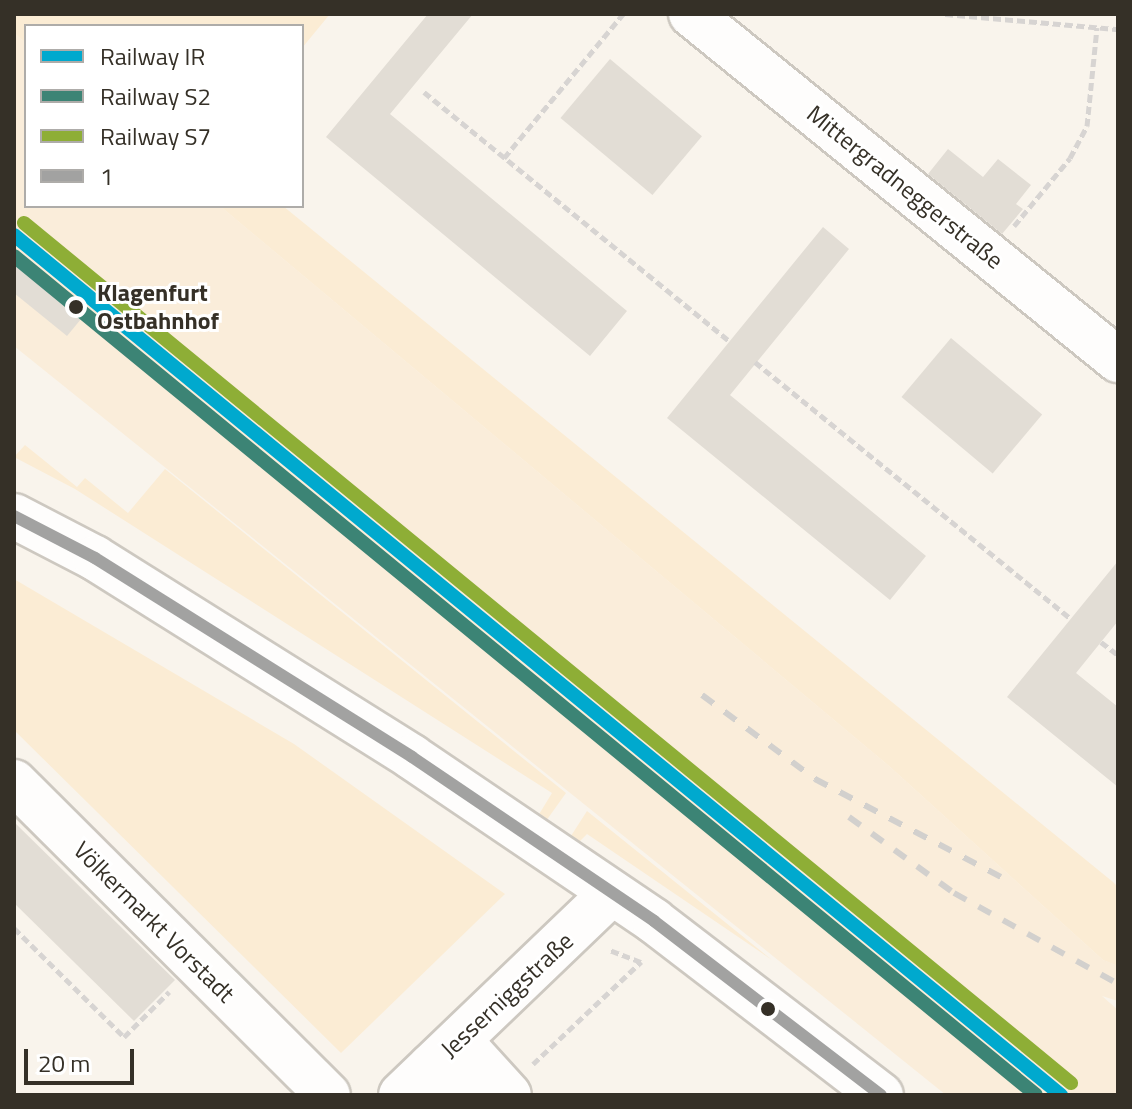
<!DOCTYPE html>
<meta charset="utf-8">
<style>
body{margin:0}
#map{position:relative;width:1132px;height:1109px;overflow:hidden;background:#f9f4ec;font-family:"Titillium Web",sans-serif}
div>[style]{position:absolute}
.built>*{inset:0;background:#faedda}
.green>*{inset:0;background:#fbecd4}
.building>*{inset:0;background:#e2ddd5;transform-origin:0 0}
.path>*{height:5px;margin-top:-2.5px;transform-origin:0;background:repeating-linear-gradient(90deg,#d7d4d2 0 8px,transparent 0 12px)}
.roads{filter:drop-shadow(2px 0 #cdc8c0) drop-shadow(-2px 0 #cdc8c0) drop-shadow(0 2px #cdc8c0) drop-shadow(0 -2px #cdc8c0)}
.minor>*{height:44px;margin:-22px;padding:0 22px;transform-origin:22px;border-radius:22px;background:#fefdfc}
.rail>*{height:6px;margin-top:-3px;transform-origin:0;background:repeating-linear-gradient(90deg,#d2d0cd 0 14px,transparent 0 28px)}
.bus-1>*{height:12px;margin:-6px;padding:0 6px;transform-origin:6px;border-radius:6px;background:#a2a2a1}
.rail-1>*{height:14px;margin:-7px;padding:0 7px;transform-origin:7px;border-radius:7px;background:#00a9ce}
.rail-2>*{height:14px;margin:-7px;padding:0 7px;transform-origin:7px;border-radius:7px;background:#3c8475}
.rail-3>*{height:14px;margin:-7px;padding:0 7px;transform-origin:7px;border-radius:7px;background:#8eae36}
.dots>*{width:22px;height:22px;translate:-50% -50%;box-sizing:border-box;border:4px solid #fff;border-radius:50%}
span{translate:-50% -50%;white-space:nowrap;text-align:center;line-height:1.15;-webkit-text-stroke:6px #fff;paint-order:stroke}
.street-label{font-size:24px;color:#353027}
.stop-label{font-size:24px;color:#353027;font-weight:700}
.left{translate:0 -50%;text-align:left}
.frame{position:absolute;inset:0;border:16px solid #353027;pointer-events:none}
.legend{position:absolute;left:24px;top:24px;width:280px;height:184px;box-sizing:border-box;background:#fff;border:2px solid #aeaca9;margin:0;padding:10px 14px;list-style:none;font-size:24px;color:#353027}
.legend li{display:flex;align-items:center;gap:16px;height:40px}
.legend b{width:40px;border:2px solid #aeaca9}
.scale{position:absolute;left:24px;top:1049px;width:110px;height:36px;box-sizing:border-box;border:4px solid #353027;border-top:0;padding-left:10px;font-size:24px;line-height:28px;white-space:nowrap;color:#353027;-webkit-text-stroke:6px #fff;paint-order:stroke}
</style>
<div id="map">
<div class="built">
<i style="clip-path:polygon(14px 33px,26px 43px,26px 206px,220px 206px,889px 766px,1103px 960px,1118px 966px,1118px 1001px,1102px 996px,1118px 1010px,1118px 1095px,946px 1095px,14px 346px)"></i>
</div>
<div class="green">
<i style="clip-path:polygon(14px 14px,330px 14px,302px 48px,302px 26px,26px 26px,26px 43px,14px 33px)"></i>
<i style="clip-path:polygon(220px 206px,283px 206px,1113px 882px,1118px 887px,1118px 966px,1103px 960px,889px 766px)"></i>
<i style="clip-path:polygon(25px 445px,77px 487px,85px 478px,128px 513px,165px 469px,566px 793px,546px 821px,538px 816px,552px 793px,75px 489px,14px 457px)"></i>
<i style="clip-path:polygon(14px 579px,294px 744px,505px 894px,341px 1053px,14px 730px)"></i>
<i style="clip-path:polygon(587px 811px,772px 960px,587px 834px,576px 845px,569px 839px)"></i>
</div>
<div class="building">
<i style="clip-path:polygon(428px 14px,473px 14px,390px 114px,627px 311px,590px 356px,326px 137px)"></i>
<i style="left:610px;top:59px;width:120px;height:77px;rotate:40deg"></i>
<i style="clip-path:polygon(948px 149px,983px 177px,998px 159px,1031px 185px,1016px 204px,1023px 209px,1002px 234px,928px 174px)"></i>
<i style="clip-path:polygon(823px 227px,849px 249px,730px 395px,926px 556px,890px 600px,667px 418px)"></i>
<i style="clip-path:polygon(14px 254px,86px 313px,67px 336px,14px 293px)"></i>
<i style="left:951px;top:338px;width:119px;height:77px;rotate:40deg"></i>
<i style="clip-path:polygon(1118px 561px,1118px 621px,1076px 673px,1118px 707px,1118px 787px,1007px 697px)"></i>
<i style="clip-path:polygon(14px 822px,175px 980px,134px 1021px,14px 903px)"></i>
</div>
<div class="path">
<i style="left:945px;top:14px;width:174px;rotate:5deg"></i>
<i style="left:424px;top:92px;width:394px;rotate:39.2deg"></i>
<i style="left:504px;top:158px;width:187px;rotate:-50.4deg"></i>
<i style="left:1014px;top:226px;width:88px;rotate:-50.5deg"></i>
<i style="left:1070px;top:158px;width:36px;rotate:-62deg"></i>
<i style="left:1087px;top:126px;width:99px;rotate:-84.2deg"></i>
<i style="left:14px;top:265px;width:13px;rotate:-48deg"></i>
<i style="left:755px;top:362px;width:407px;rotate:39.1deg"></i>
<i style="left:1101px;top:642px;width:21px;rotate:37deg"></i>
<i style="left:14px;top:928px;width:155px;rotate:44.7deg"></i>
<i style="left:124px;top:1037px;width:64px;rotate:-45deg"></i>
<i style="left:533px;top:1064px;width:149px;rotate:-43.4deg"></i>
<i style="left:641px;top:962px;width:34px;rotate:-159deg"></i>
</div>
<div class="roads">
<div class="minor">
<i style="left:691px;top:14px;width:550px;rotate:39.02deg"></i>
<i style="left:14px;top:516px;width:91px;rotate:27.4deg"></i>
<i style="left:95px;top:558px;width:374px;rotate:32.1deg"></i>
<i style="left:412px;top:757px;width:292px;rotate:34.1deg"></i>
<i style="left:654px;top:921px;width:286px;rotate:37.5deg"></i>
<i style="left:14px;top:782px;width:443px;rotate:44.9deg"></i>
<i style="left:459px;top:1040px;width:74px;rotate:47.7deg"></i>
<i style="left:431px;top:1066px;width:39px;rotate:48deg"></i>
<i style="left:401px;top:1095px;width:292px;rotate:-43.8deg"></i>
</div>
</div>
<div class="rail">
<i style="left:702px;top:695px;width:141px;rotate:36.6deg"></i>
<i style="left:815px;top:779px;width:210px;rotate:27.8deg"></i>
<i style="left:849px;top:817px;width:130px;rotate:35.9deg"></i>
<i style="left:954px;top:893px;width:188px;rotate:29deg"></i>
</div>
<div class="bus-1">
<i style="left:14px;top:516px;width:91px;rotate:27.4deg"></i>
<i style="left:95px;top:558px;width:374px;rotate:32.1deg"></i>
<i style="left:412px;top:757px;width:292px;rotate:34.1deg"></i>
<i style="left:654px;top:921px;width:286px;rotate:37.5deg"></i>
</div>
<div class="rail-1">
<i style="left:14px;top:235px;width:1355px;rotate:39.4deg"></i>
</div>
<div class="rail-2">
<i style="left:14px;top:256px;width:1322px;rotate:39.38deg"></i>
</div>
<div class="rail-3">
<i style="left:24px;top:223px;width:1355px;rotate:39.4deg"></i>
</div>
<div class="dots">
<i style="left:76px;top:307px;background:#353027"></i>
<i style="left:768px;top:1009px;background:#353027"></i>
</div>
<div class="street-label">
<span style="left:905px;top:187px;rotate:39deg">Mittergradneggerstraße</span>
<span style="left:154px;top:922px;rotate:45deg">Völkermarkt Vorstadt</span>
<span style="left:507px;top:995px;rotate:-43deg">Jesserniggstraße</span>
</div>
<div class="stop-label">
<span class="left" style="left:97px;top:307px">Klagenfurt<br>Ostbahnhof</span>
</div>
<div class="frame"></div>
<ul class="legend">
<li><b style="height:10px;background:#00a9ce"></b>Railway IR</li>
<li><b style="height:10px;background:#3c8475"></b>Railway S2</li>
<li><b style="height:10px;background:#8eae36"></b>Railway S7</li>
<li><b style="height:10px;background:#a2a2a1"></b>1</li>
</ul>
<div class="scale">20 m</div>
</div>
